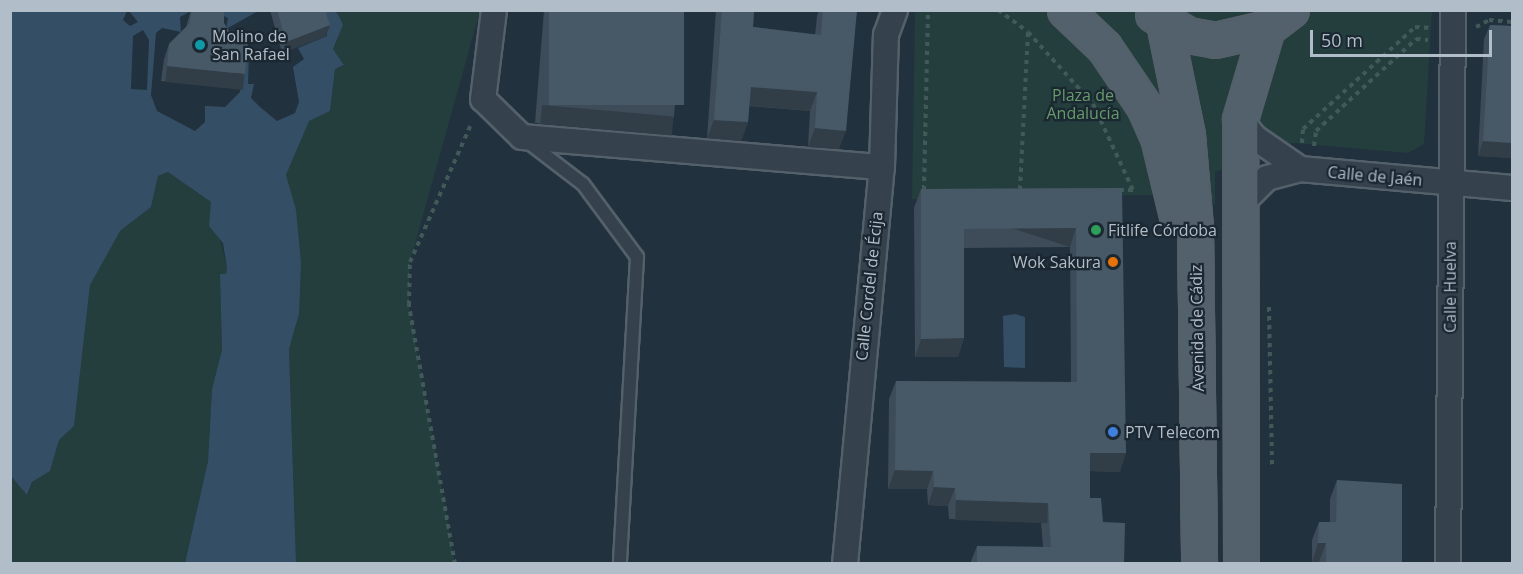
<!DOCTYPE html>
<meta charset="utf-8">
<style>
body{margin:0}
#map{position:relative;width:1523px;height:574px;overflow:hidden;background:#21313d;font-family:"Open Sans",sans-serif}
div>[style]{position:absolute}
.green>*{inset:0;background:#233e3d}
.water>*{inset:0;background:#344f65}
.path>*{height:4px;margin-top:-2px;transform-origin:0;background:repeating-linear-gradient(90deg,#415a59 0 4.5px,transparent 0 9px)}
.roads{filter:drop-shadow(2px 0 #54606a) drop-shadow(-2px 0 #54606a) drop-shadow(0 2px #54606a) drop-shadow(0 -2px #54606a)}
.service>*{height:12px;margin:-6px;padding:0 6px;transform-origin:6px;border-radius:6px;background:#35424d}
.minor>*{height:24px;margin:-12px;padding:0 12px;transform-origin:12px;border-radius:12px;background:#35424d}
.primary>*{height:33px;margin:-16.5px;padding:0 16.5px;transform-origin:16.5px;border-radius:16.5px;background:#53616d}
.wall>*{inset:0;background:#3d4c58}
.shaded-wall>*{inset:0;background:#323e47;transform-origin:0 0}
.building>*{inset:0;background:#475866;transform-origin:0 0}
.dots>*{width:16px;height:16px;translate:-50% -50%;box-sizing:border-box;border:3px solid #1b2731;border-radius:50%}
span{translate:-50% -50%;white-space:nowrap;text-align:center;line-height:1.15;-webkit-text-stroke:4.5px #1b2731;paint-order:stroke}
.poi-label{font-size:16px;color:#b1bdc8}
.left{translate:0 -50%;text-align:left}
.right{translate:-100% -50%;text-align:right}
.park-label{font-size:16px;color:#669b6b}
.street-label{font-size:16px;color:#b1bdc8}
.frame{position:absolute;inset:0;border:12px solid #b1bdc8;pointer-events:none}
.scale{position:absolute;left:1310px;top:30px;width:182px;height:27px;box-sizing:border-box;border:3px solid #b1bdc8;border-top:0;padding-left:8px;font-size:18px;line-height:21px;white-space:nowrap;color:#b1bdc8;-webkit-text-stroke:4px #1b2731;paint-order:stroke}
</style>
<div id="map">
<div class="green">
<i style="clip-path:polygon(335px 11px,480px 11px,410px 262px,409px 305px,455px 563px,296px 563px,289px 349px,299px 314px,286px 175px,309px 120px,330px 110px,335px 69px,344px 65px,333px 49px,343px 25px)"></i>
<i style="clip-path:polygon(915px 11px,1432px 11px,1424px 144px,1408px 153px,1293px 143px,1215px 172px,1215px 204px,1211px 204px,1208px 174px,1152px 195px,912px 199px)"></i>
<i style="clip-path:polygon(168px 172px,211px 202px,227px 268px,226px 275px,220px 274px,222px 350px,212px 389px,208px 461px,185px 563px,11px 564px,11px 476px,28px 495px,32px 482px,50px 471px,59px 440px,74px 426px,90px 285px,103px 256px,120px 231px,151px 207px,158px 176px)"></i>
</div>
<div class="water">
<i style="clip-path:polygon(evenodd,11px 11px,127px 11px,123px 20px,130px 26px,138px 22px,129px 11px,191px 11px,180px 17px,181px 32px,162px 28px,156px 33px,151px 95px,157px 111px,195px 131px,205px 122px,205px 106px,225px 107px,240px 92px,243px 54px,249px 53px,248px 84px,254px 84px,251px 98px,260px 107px,277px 121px,295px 113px,299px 102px,293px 67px,304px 59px,298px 48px,327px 36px,318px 11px,335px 11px,339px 16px,343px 25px,333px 49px,344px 65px,335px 69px,330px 111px,309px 121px,286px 175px,296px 210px,301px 263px,299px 314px,289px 349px,296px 563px,185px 563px,208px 461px,212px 389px,222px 350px,220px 274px,226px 274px,227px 268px,223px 243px,209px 226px,211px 202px,168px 172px,158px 176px,151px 207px,120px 231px,90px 285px,74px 426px,59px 440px,50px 471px,32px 482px,27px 495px,11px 476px,11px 11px,143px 30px,149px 40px,147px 90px,131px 89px,133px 36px,143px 30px)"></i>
<i style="clip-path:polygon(213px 11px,258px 11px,226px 29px,228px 18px)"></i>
<i style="clip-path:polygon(1015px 314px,1025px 317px,1025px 368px,1004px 367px,1003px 316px)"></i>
</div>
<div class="path">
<i style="left:998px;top:10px;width:37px;rotate:36deg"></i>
<i style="left:1028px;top:32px;width:97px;rotate:47.9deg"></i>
<i style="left:1093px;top:104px;width:95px;rotate:65.1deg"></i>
<i style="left:1133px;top:190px;width:16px;rotate:180deg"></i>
<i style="left:1476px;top:27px;width:15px;rotate:-28deg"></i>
<i style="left:1489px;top:20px;width:23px;rotate:5deg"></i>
<i style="left:1302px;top:143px;width:14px;rotate:-86deg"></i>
<i style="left:1303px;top:129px;width:151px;rotate:-42.3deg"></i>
<i style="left:1415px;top:27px;width:16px;rotate:4deg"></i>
<i style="left:1314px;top:146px;width:15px;rotate:-82deg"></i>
<i style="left:1316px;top:131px;width:136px;rotate:-42.6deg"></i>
<i style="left:1416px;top:39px;width:12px;rotate:5deg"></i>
<i style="left:924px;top:190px;width:180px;rotate:-88.7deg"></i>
<i style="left:1020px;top:190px;width:158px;rotate:-87.1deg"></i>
<i style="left:1269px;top:307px;width:162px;rotate:88.9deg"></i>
<i style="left:455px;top:564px;width:263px;rotate:-100.1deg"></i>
<i style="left:409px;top:305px;width:43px;rotate:-88.7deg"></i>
<i style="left:410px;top:262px;width:153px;rotate:-66.1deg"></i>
</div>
<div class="roads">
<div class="service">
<i style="left:528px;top:142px;width:69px;rotate:37.4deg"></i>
<i style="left:583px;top:184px;width:91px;rotate:53.5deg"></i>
<i style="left:637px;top:257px;width:307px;rotate:93.2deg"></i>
</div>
<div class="minor">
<i style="left:494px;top:10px;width:90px;rotate:97deg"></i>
<i style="left:483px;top:99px;width:54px;rotate:44.3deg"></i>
<i style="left:522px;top:137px;width:361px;rotate:4.8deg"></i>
<i style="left:1240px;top:119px;width:23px;rotate:52deg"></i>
<i style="left:1254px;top:137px;width:56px;rotate:34.8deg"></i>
<i style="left:1300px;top:169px;width:213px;rotate:5.1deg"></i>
<i style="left:1237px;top:208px;width:42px;rotate:-45deg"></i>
<i style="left:1267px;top:178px;width:34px;rotate:-15deg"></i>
<i style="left:845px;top:564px;width:399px;rotate:-84.7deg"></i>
<i style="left:882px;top:167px;width:132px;rotate:-88.3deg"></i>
<i style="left:886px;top:35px;width:27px;rotate:-70deg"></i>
<i style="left:1448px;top:564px;width:554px;rotate:-89.48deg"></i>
</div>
<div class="primary">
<i style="left:1065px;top:10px;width:54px;rotate:43.5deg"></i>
<i style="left:1104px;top:47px;width:71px;rotate:55.9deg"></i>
<i style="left:1144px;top:106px;width:34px;rotate:66deg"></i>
<i style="left:1158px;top:137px;width:81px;rotate:76.5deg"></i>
<i style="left:1153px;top:14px;width:41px;rotate:31deg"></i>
<i style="left:1188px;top:35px;width:27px;rotate:10deg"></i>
<i style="left:1215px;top:40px;width:53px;rotate:-13deg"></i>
<i style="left:1267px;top:28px;width:30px;rotate:-37deg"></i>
<i style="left:1164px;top:23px;width:114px;rotate:78.4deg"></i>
<i style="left:1187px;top:135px;width:92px;rotate:85deg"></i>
<i style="left:1195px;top:227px;width:337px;rotate:89.3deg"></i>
<i style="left:1241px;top:564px;width:445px;rotate:-90.1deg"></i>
<i style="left:1240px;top:119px;width:95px;rotate:-73.5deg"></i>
</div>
</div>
<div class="wall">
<i style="clip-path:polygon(191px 10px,224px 10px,224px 23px,240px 89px,161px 81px,164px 59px,169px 44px,186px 27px)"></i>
<i style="clip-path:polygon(270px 10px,325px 10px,326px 36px,282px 53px)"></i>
<i style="clip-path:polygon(544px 10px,684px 10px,674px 116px,668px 135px,535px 123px)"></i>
<i style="clip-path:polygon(716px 10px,754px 10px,753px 27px,815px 35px,817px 16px,819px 10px,857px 10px,839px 149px,808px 147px,810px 111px,749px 106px,748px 122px,741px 141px,707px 138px)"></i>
<i style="clip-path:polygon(1490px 25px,1512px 26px,1512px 158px,1478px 156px,1484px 39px)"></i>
<i style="clip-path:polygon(1122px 188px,1120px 472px,1090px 471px,1090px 498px,1124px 564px,970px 564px,977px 546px,1043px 547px,1041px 522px,949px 519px,948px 506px,928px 505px,927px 489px,888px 489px,889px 399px,896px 381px,1071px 382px,1070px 247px,964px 248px,964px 338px,958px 357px,915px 357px,914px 208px,921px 189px)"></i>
<i style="clip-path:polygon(1337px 480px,1402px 564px,1319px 564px,1319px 562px,1312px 562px,1312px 540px,1319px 522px,1330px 522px,1330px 499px)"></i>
</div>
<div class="shaded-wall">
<i style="clip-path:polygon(330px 25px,326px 36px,282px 53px,286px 42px)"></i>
<i style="left:167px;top:66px;width:78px;height:16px;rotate:6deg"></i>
<i style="clip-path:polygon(751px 87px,817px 92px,810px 111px,744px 105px)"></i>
<i style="left:542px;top:105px;width:132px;height:19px;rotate:5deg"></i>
<i style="clip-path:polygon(714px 120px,748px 122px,741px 141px,707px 138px)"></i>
<i style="clip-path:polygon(815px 128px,846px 131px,839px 149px,808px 147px)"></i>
<i style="clip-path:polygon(1483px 141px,1512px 143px,1512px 158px,1478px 156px)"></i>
<i style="left:1076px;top:228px;width:20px;height:112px;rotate:108deg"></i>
<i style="clip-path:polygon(964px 338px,958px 357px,915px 357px,921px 339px)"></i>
<i style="clip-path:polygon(1090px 453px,1126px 453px,1120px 472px,1084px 471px)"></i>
<i style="clip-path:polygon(895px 470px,933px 471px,927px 489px,888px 489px)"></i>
<i style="clip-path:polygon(934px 487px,955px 488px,948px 506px,928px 505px)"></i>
<i style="left:956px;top:500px;width:92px;height:20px;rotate:2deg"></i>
<i style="clip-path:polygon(1318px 543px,1326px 543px,1319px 562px,1312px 562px)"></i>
</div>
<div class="building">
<i style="clip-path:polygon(192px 10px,224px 10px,224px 23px,233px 37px,248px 43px,245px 74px,167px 66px,169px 44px,189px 24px)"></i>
<i style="clip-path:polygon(277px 10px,325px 10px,330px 25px,286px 42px)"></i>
<i style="left:549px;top:10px;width:135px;height:95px"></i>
<i style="clip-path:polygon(722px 10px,754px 10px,753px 27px,821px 35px,823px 10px,857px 10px,846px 131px,815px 128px,817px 92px,751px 87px,748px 122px,714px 120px)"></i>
<i style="clip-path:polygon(1490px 25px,1512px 26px,1512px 143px,1483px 141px)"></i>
<i style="clip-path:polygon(1122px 188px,1126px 453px,1090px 453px,1090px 498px,1101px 498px,1103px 522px,1125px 523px,1124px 564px,977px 564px,977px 546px,1051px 547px,1048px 503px,956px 500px,955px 488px,934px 487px,933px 471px,895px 470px,896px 381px,1077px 382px,1076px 228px,964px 229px,964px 338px,921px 339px,921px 189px)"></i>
<i style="clip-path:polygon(1337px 480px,1402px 484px,1402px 564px,1326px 564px,1326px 543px,1318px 543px,1319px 522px,1336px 522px)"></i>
</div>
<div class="dots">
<i style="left:200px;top:45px;background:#0f9aa8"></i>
<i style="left:1096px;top:230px;background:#2e9e5b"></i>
<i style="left:1113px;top:262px;background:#e8710a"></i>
<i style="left:1113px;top:432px;background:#3f7fe0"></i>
</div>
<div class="poi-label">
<span class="left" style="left:212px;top:45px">Molino de<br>San Rafael</span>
<span class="left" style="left:1108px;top:230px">Fitlife Córdoba</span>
<span class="right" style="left:1101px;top:262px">Wok Sakura</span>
<span class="left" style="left:1125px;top:432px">PTV Telecom</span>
</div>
<div class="park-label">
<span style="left:1083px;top:104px">Plaza de<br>Andalucía</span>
</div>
<div class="street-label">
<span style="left:1375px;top:176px;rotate:5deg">Calle de Jaén</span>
<span style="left:869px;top:286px;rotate:-84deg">Calle Cordel de Écija</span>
<span style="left:1450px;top:287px;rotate:-90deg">Calle Huelva</span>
<span style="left:1197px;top:328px;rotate:-91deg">Avenida de Cádiz</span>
</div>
<div class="frame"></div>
<div class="scale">50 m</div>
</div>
